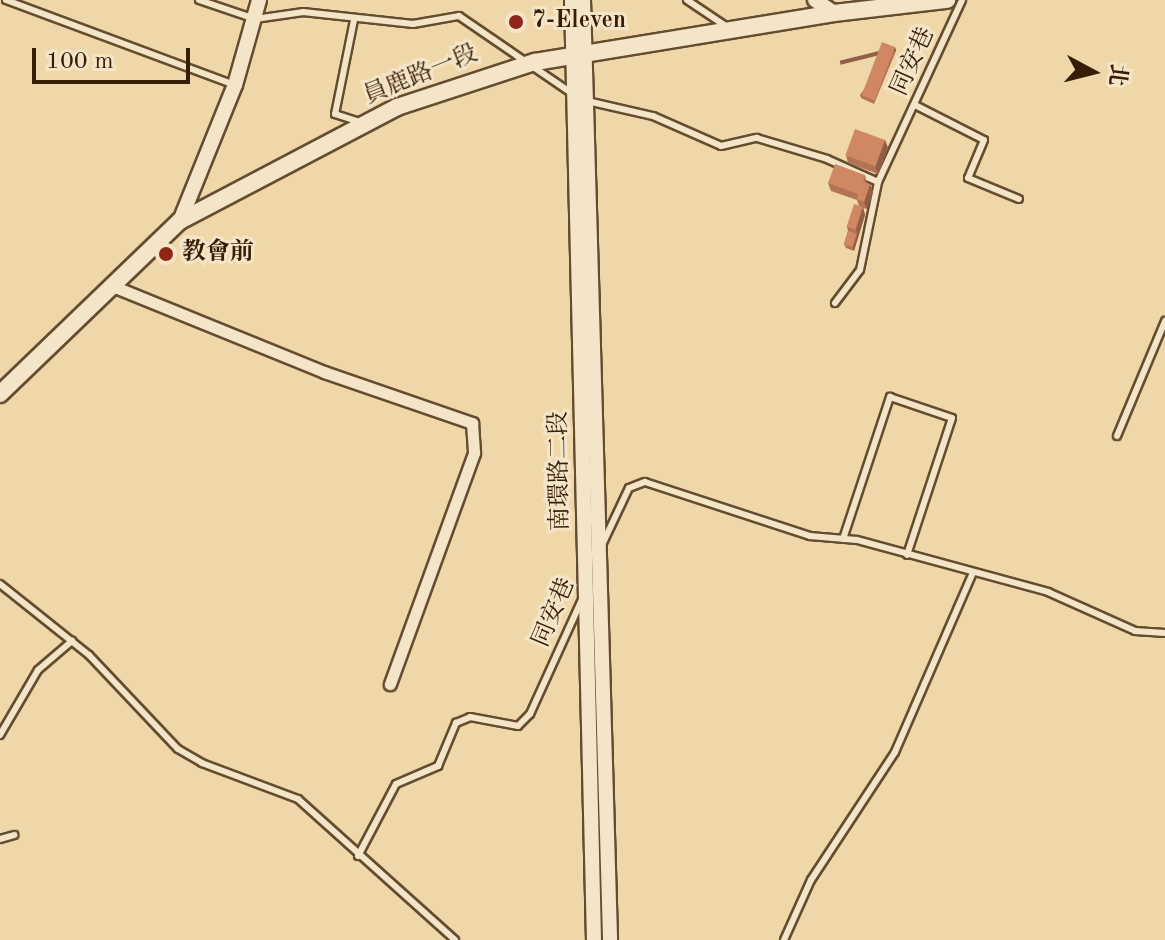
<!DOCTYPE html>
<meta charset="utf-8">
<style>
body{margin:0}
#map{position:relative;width:1165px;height:940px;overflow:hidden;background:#efd7aa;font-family:"Old Standard TT","Noto Serif TC",serif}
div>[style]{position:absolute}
.roads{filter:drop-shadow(2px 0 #654c2f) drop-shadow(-2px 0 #654c2f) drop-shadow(0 2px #654c2f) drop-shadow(0 -2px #654c2f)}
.service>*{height:6px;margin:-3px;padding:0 3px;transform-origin:3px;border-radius:3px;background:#f5e5c8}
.minor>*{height:11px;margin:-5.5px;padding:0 5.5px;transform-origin:5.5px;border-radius:5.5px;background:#f5e5c8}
.tertiary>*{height:14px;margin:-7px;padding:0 7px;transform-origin:7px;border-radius:7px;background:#f5e5c8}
.secondary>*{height:16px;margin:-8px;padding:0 8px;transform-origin:8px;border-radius:8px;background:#f5e5c8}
.wall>*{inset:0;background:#b37455}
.shaded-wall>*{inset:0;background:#925e45;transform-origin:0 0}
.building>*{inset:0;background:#d08763;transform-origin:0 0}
.dots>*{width:22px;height:22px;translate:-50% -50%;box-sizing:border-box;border:4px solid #f5e5c8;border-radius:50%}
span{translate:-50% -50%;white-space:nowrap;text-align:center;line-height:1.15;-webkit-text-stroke:6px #f5e5c8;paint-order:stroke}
.poi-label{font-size:24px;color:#371d06;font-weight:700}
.left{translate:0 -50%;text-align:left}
.street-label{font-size:24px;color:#371d06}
.north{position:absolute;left:1053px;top:32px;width:80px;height:80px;-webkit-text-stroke:6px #f5e5c8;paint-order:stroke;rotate:97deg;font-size:22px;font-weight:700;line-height:32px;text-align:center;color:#371d06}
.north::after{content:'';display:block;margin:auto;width:28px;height:36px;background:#371d06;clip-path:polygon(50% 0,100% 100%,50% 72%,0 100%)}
.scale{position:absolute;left:32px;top:48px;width:158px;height:36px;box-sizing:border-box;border:4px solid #371d06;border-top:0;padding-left:10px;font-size:24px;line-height:28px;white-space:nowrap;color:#371d06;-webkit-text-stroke:6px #f5e5c8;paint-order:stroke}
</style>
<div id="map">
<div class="roads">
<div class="service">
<i style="left:6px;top:0;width:244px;rotate:20.4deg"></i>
<i style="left:199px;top:0;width:59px;rotate:18.7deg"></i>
<i style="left:255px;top:19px;width:49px;rotate:-8.3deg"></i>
<i style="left:303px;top:12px;width:111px;rotate:6.2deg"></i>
<i style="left:413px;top:24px;width:47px;rotate:-9.9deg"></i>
<i style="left:459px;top:16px;width:138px;rotate:34.4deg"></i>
<i style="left:687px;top:0;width:48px;rotate:34deg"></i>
<i style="left:354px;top:20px;width:96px;rotate:101.4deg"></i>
<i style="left:335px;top:114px;width:28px;rotate:18deg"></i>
<i style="left:587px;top:101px;width:68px;rotate:12.8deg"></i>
<i style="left:653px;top:116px;width:74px;rotate:23.8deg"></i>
<i style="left:721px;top:146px;width:37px;rotate:-13deg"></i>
<i style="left:757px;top:138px;width:73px;rotate:16.7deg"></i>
<i style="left:827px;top:159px;width:56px;rotate:24.3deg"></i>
<i style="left:915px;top:105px;width:77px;rotate:26.9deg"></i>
<i style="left:984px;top:140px;width:41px;rotate:112.8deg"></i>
<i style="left:968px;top:178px;width:55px;rotate:22.4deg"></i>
<i style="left:835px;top:303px;width:41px;rotate:-52.9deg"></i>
<i style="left:860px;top:270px;width:90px;rotate:-78.4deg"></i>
<i style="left:878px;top:182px;width:200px;rotate:-65.2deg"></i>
<i style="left:1117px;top:436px;width:125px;rotate:-67.3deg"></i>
<i style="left:843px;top:539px;width:150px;rotate:-71.7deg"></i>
<i style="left:890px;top:397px;width:65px;rotate:18.7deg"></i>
<i style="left:952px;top:418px;width:144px;rotate:108.2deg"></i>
<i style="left:602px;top:545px;width:63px;rotate:-64.7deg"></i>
<i style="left:629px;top:488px;width:17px;rotate:-21deg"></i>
<i style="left:645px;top:482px;width:174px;rotate:18.1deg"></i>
<i style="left:810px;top:536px;width:47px;rotate:4.9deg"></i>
<i style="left:857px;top:540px;width:198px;rotate:15.2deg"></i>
<i style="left:1048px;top:592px;width:95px;rotate:24.1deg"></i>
<i style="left:1135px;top:631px;width:30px;rotate:4deg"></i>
<i style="left:0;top:584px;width:114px;rotate:38.6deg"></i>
<i style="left:89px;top:655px;width:129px;rotate:46.6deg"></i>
<i style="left:178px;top:749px;width:28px;rotate:30deg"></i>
<i style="left:202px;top:763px;width:103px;rotate:20.6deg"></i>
<i style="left:298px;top:799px;width:211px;rotate:41.9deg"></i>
<i style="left:0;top:735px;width:75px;rotate:-59.7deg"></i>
<i style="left:38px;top:670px;width:45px;rotate:-40.5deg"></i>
<i style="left:0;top:839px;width:15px;rotate:-16deg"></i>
<i style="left:358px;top:856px;width:81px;rotate:-62.2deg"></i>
<i style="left:396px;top:784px;width:46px;rotate:-23.2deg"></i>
<i style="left:438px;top:766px;width:47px;rotate:-67.3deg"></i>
<i style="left:456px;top:723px;width:15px;rotate:-23deg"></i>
<i style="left:470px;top:717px;width:49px;rotate:10.6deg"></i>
<i style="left:518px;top:726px;width:17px;rotate:-45deg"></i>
<i style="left:530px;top:714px;width:128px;rotate:-65.6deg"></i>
<i style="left:784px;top:940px;width:66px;rotate:-65.8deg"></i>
<i style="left:811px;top:880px;width:153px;rotate:-56.7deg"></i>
<i style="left:895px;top:752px;width:195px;rotate:-66.5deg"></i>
</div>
<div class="minor">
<i style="left:110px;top:285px;width:231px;rotate:22.1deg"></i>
<i style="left:324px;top:372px;width:157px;rotate:19deg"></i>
<i style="left:472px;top:423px;width:30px;rotate:86deg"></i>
<i style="left:474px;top:453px;width:246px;rotate:110deg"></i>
</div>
<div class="tertiary">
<i style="left:572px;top:0;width:940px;rotate:88.66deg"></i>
<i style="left:583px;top:0;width:940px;rotate:88.35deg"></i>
<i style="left:815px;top:0;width:23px;rotate:34deg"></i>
<i style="left:180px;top:221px;width:147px;rotate:-68deg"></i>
<i style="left:235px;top:85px;width:88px;rotate:-74.2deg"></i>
</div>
<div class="secondary">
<i style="left:0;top:394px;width:250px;rotate:-43.9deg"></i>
<i style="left:180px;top:221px;width:245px;rotate:-27.7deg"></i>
<i style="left:397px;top:107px;width:145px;rotate:-18.1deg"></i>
<i style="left:535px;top:62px;width:303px;rotate:-9.3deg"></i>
<i style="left:834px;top:13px;width:114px;rotate:-6.6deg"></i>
</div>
</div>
<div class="wall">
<i style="clip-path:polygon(895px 47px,896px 51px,874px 104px,861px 98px,860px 95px)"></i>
<i style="clip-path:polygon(885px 140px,888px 148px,878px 174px,848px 163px,846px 155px)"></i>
<i style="clip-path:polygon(865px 175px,867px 183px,870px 184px,873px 192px,867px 209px,863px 208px,865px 215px,854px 251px,846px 248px,844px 244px,848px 231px,847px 227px,859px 206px,857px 200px,831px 191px,828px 183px)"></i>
</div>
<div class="shaded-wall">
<i style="left:895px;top:47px;width:4px;height:57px;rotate:76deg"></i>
<i style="clip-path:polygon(885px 140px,888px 148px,878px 174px,875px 166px)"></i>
<i style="clip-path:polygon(870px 184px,873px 192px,867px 209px,864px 202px)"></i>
<i style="clip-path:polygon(863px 207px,865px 215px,854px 251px,853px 247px,857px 234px,856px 230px)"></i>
</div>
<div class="building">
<i style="left:882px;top:42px;width:14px;height:57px;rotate:21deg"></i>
<i style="left:855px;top:129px;width:32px;height:28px;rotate:20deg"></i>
<i style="clip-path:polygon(835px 164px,865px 175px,863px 182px,870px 184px,864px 202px,857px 199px,858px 194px,828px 183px)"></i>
<i style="left:854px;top:204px;width:9px;height:24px;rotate:18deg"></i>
<i style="left:848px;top:231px;width:9px;height:14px;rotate:18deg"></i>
</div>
<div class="dots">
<i style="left:516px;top:22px;background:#8f2418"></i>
<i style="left:166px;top:254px;background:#8f2418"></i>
</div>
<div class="poi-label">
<span class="left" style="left:532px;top:22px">7-Eleven</span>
<span class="left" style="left:182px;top:254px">教會前</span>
</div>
<div class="street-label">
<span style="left:914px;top:62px;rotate:-66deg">同安巷</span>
<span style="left:421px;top:76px;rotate:-22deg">員鹿路一段</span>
<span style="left:561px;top:471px;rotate:-91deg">南環路二段</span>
<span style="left:555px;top:613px;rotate:-67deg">同安巷</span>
</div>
<div class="north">北</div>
<div class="scale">100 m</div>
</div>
